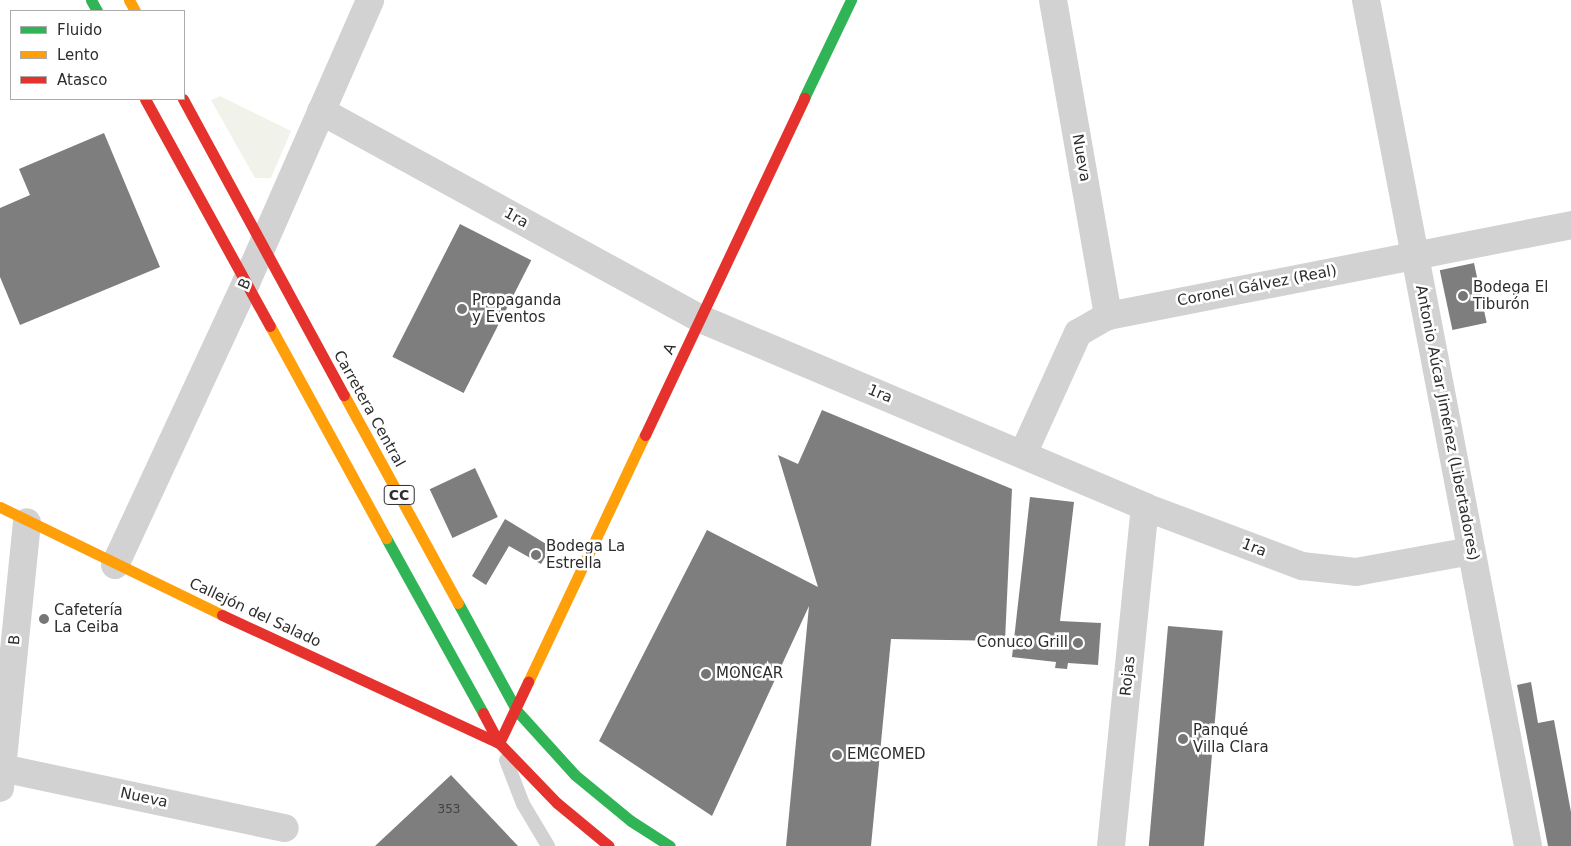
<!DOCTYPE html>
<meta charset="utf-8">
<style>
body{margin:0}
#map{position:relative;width:1571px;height:846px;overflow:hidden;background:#fff;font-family:"DejaVu Sans",sans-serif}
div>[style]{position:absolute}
.green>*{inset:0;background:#f1f3eb}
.building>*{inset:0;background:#7e7e7e;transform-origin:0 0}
.lane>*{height:14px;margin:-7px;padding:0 7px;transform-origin:7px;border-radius:7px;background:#d2d2d2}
.street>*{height:28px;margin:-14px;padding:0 14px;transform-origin:14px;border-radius:14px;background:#d2d2d2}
.fast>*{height:11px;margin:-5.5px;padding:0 5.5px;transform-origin:5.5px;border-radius:5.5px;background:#30b455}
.slow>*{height:11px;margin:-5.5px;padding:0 5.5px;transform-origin:5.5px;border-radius:5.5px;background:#ff9f0a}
.jam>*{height:11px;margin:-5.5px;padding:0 5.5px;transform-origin:5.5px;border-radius:5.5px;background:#e5322d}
.dots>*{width:14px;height:14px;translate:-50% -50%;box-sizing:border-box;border:2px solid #fff;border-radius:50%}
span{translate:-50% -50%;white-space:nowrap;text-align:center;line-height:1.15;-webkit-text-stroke:5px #fff;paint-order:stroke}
.number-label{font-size:12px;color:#414141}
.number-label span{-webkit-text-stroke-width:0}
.shield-label span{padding:1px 4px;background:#fff;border:1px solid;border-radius:4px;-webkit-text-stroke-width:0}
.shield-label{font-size:14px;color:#2d2d2d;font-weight:700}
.street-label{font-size:15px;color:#2d2d2d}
.poi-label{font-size:15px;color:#2d2d2d}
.left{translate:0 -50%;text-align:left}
.right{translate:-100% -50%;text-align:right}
.legend{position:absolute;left:10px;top:10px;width:175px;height:90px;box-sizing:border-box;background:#fff;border:1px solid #ababab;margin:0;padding:6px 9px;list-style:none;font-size:15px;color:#2d2d2d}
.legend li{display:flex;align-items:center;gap:10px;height:25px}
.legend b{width:25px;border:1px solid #ababab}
</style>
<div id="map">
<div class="green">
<i style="clip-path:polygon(220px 96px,291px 131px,271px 178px,255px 178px,211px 100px)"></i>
</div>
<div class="building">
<i style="clip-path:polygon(104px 133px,160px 267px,20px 325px,0 277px,0 208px,30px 195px,19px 169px)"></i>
<i style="left:460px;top:224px;width:80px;height:149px;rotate:27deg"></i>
<i style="left:1474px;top:263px;width:61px;height:35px;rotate:78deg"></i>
<i style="clip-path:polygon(822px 410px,1012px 489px,1005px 641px,891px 639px,871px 846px,786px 846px,809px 606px,712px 816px,599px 741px,707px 530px,818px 587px,778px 455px,798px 464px)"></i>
<i style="left:475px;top:468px;width:54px;height:50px;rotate:65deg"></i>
<i style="clip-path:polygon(1030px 497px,1074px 502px,1060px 621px,1101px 623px,1098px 665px,1068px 663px,1067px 669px,1055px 668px,1056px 662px,1012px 657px)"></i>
<i style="clip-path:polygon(505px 519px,551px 547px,541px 564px,509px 546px,486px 585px,472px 576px)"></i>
<i style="left:1168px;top:626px;width:55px;height:221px;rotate:5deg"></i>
<i style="clip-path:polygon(1531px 682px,1538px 723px,1554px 720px,1571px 812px,1571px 846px,1548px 846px,1517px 685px)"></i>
<i style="clip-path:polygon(451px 775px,518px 846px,375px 846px)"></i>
</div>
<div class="lane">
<i style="left:506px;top:760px;width:47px;rotate:68.9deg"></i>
<i style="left:523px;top:804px;width:49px;rotate:59.2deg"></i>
</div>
<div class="street">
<i style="left:1053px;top:0;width:321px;rotate:80.1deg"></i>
<i style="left:1366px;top:0;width:861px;rotate:79.16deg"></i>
<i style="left:321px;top:111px;width:433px;rotate:28.7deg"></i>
<i style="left:701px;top:319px;width:482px;rotate:22.9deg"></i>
<i style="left:1145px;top:507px;width:168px;rotate:20.6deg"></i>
<i style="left:1302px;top:566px;width:54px;rotate:6.3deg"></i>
<i style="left:1356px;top:572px;width:117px;rotate:-10.3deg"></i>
<i style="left:1023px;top:454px;width:133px;rotate:-65.6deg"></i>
<i style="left:1078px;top:333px;width:34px;rotate:-30deg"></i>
<i style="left:1108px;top:316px;width:472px;rotate:-11.1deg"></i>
<i style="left:115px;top:565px;width:311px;rotate:-65.1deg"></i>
<i style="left:246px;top:283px;width:309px;rotate:-66.3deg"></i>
<i style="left:2px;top:768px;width:289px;rotate:12deg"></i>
<i style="left:0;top:788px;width:267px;rotate:-84.2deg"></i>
<i style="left:1111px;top:846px;width:341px;rotate:-84.3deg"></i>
</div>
<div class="fast">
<i style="left:91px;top:0;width:13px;rotate:61deg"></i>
<i style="left:804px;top:98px;width:109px;rotate:-64.4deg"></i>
<i style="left:386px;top:538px;width:200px;rotate:61deg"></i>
<i style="left:458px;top:603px;width:123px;rotate:61.4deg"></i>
<i style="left:517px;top:711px;width:86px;rotate:47.8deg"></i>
<i style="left:575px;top:775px;width:72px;rotate:39.4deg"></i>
<i style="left:631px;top:821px;width:46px;rotate:32.7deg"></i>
</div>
<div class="slow">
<i style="left:129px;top:0;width:13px;rotate:61deg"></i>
<i style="left:270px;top:326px;width:242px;rotate:61.3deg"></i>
<i style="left:344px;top:395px;width:237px;rotate:61.3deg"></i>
<i style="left:0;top:507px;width:247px;rotate:25.9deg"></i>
<i style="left:528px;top:682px;width:273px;rotate:-64.7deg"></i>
</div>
<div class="jam">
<i style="left:145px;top:99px;width:259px;rotate:61.2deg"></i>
<i style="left:183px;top:99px;width:337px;rotate:61.5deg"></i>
<i style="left:645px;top:435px;width:373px;rotate:-64.7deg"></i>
<i style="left:222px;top:615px;width:305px;rotate:24.8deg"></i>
<i style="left:499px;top:743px;width:68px;rotate:-64.6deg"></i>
<i style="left:483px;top:713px;width:34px;rotate:62deg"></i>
<i style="left:499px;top:743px;width:83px;rotate:46deg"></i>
<i style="left:557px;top:803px;width:67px;rotate:39.6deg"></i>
</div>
<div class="dots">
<i style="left:1463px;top:296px;background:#767676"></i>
<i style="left:462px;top:309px;background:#767676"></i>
<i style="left:536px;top:555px;background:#767676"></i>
<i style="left:44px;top:619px;background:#767676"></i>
<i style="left:1078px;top:643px;background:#767676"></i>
<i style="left:706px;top:674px;background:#767676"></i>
<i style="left:1183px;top:739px;background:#767676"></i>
<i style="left:837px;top:755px;background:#767676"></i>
</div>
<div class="number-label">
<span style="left:449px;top:810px">353</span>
</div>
<div class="shield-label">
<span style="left:399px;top:495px">CC</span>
</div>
<div class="street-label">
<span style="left:1081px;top:158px;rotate:80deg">Nueva</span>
<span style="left:516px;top:218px;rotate:29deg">1ra</span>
<span style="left:245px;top:284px;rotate:-66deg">B</span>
<span style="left:1257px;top:286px;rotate:-11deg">Coronel Gálvez (Real)</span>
<span style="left:670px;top:349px;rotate:-65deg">A</span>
<span style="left:880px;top:394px;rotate:23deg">1ra</span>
<span style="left:369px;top:409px;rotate:61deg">Carretera Central</span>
<span style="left:1447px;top:423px;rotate:79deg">Antonio Aúcar Jiménez (Libertadores)</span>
<span style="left:1254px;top:548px;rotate:21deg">1ra</span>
<span style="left:255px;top:613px;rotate:25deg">Callejón del Salado</span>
<span style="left:15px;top:640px;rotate:-84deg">B</span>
<span style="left:1128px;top:676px;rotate:-84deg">Rojas</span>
<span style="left:144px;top:798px;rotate:12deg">Nueva</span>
</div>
<div class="poi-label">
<span class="left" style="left:1473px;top:296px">Bodega El<br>Tiburón</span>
<span class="left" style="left:472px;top:309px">Propaganda<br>y Eventos</span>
<span class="left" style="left:546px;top:555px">Bodega La<br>Estrella</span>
<span class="left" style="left:54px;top:619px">Cafetería<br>La Ceiba</span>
<span class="right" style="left:1068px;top:643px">Conuco Grill</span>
<span class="left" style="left:716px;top:674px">MONCAR</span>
<span class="left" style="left:1193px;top:739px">Panqué<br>Villa Clara</span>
<span class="left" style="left:847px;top:755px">EMCOMED</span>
</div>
<ul class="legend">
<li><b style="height:6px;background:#30b455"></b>Fluido</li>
<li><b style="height:6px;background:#ff9f0a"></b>Lento</li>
<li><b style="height:6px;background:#e5322d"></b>Atasco</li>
</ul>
</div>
